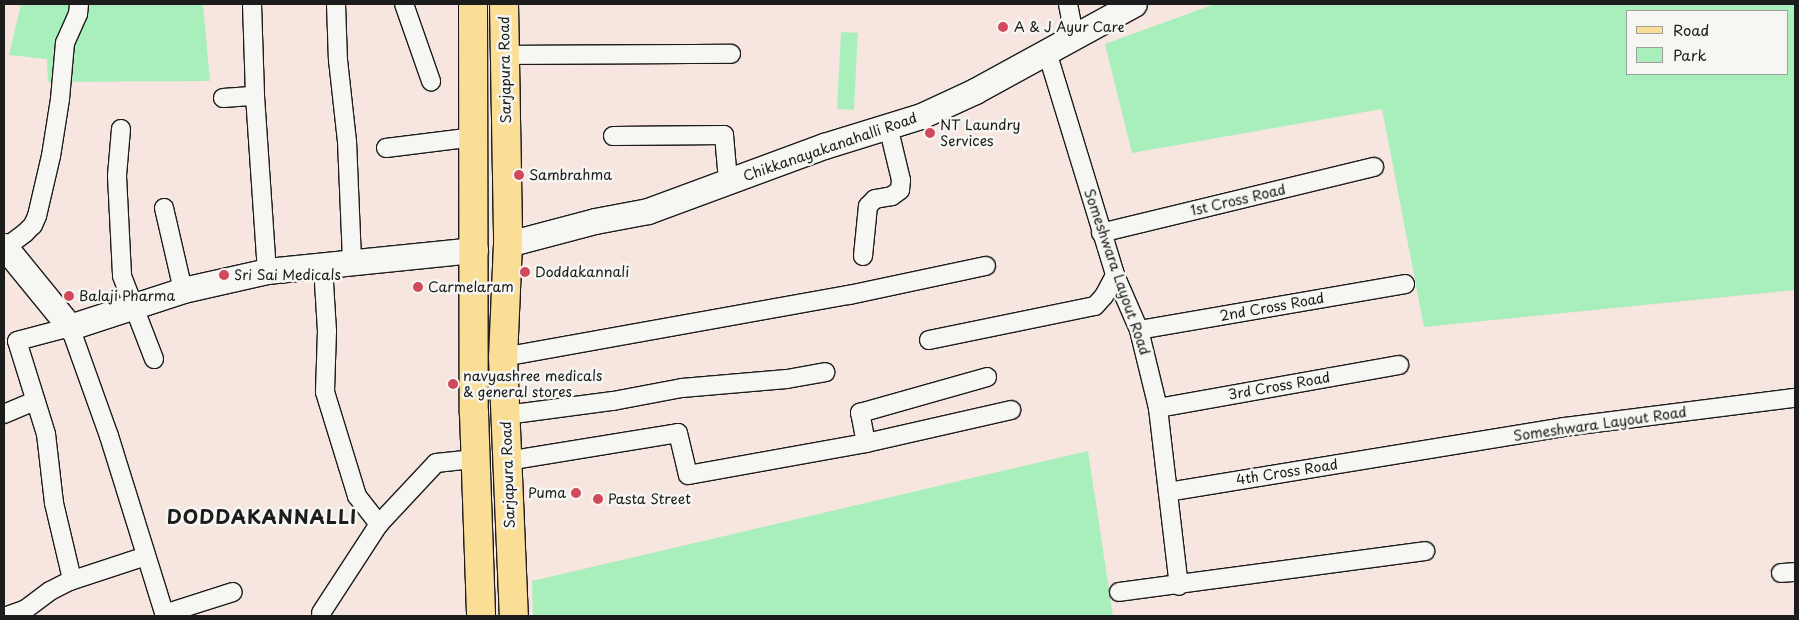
<!DOCTYPE html>
<style>
body{margin:0}
#map{position:relative;width:1799px;height:620px;overflow:hidden;background:#f7e5e0;font-family:"Playpen Sans",sans-serif}
div>[style]{position:absolute}
.green>*{inset:0;background:#a8efbc;transform-origin:0 0}
.roads{filter:drop-shadow(1px 0 #1c1c1c) drop-shadow(-1px 0 #1c1c1c) drop-shadow(0 1px #1c1c1c) drop-shadow(0 -1px #1c1c1c)}
.minor>*{height:18px;margin:-9px;padding:0 9px;transform-origin:9px;border-radius:9px;background:#f6f6f2}
.secondary>*{height:25px;margin:-12.5px;padding:0 12.5px;transform-origin:12.5px;border-radius:12.5px;background:#f6f6f2}
.primary>*{height:28px;margin:-14px;padding:0 14px;transform-origin:14px;border-radius:14px;background:#fbde96}
.dots>*{width:14px;height:14px;translate:-50% -50%;box-sizing:border-box;border:2px solid #f6f6f2;border-radius:50%}
span{translate:-50% -50%;white-space:nowrap;text-align:center;line-height:1.15;-webkit-text-stroke:5px #f6f6f2;paint-order:stroke}
.poi-label{font-size:14px;color:#1c1c1c}
.left{translate:0 -50%;text-align:left}
.right{translate:-100% -50%;text-align:right}
.street-label{font-size:14px;color:#1c1c1c}
.district-label{font-size:19px;color:#1c1c1c;font-weight:700;letter-spacing:1px}
.frame{position:absolute;inset:0;border:5px solid #1c1c1c;pointer-events:none}
.legend{position:absolute;left:1626px;top:10px;width:162px;height:65px;box-sizing:border-box;background:#f6f6f2;border:1px solid #9f9f9c;margin:0;padding:6px 9px;list-style:none;font-size:15px;color:#1c1c1c}
.legend li{display:flex;align-items:center;gap:10px;height:25px}
.legend b{width:25px;border:1px solid #9f9f9c}
</style>
<div id="map">
<div class="green">
<i style="clip-path:polygon(21px 4px,203px 4px,210px 81px,48px 82px,47px 59px,9px 55px)"></i>
<i style="clip-path:polygon(evenodd,1215px 4px,1795px 4px,1795px 290px,1424px 327px,1382px 109px,1132px 153px,1105px 44px,1215px 4px,1628px 11px,1788px 11px,1788px 74px,1628px 74px,1628px 11px)"></i>
<i style="left:841px;top:32px;width:17px;height:77px;rotate:3deg"></i>
<i style="clip-path:polygon(1088px 451px,1113px 616px,533px 616px,532px 581px)"></i>
</div>
<div class="roads">
<div class="minor">
<i style="left:252px;top:4px;width:92px;rotate:88.1deg"></i>
<i style="left:255px;top:96px;width:175px;rotate:86.1deg"></i>
<i style="left:336px;top:4px;width:56px;rotate:88deg"></i>
<i style="left:338px;top:60px;width:81px;rotate:83.7deg"></i>
<i style="left:347px;top:141px;width:121px;rotate:87.6deg"></i>
<i style="left:404px;top:4px;width:82px;rotate:70.7deg"></i>
<i style="left:1068px;top:4px;width:33px;rotate:79deg"></i>
<i style="left:1047px;top:52px;width:233px;rotate:73deg"></i>
<i style="left:1115px;top:275px;width:60px;rotate:66.4deg"></i>
<i style="left:1139px;top:330px;width:80px;rotate:76.3deg"></i>
<i style="left:1158px;top:408px;width:179px;rotate:83.3deg"></i>
<i style="left:504px;top:55px;width:227px;rotate:-0.3deg"></i>
<i style="left:223px;top:98px;width:32px;rotate:-4deg"></i>
<i style="left:121px;top:129px;width:47px;rotate:94.9deg"></i>
<i style="left:117px;top:176px;width:100px;rotate:87.1deg"></i>
<i style="left:122px;top:276px;width:89px;rotate:68.9deg"></i>
<i style="left:613px;top:136px;width:111px;rotate:-0.5deg"></i>
<i style="left:724px;top:135px;width:46px;rotate:85deg"></i>
<i style="left:386px;top:148px;width:89px;rotate:-7.1deg"></i>
<i style="left:164px;top:208px;width:84px;rotate:77deg"></i>
<i style="left:1101px;top:233px;width:281px;rotate:-13.6deg"></i>
<i style="left:5px;top:248px;width:25px;rotate:-37deg"></i>
<i style="left:25px;top:233px;width:11px;rotate:-45deg"></i>
<i style="left:33px;top:225px;width:10px;rotate:-66deg"></i>
<i style="left:37px;top:216px;width:62px;rotate:-76.9deg"></i>
<i style="left:51px;top:156px;width:58px;rotate:-81deg"></i>
<i style="left:60px;top:99px;width:56px;rotate:-84.9deg"></i>
<i style="left:65px;top:43px;width:32px;rotate:-66deg"></i>
<i style="left:78px;top:14px;width:10px;rotate:-84deg"></i>
<i style="left:863px;top:256px;width:50px;rotate:-84.3deg"></i>
<i style="left:868px;top:206px;width:10px;rotate:-45deg"></i>
<i style="left:875px;top:199px;width:17px;rotate:-10deg"></i>
<i style="left:892px;top:196px;width:10px;rotate:-37deg"></i>
<i style="left:900px;top:190px;width:10px;rotate:-84deg"></i>
<i style="left:901px;top:180px;width:56px;rotate:-103.5deg"></i>
<i style="left:323px;top:266px;width:65px;rotate:86.5deg"></i>
<i style="left:327px;top:331px;width:61px;rotate:91.9deg"></i>
<i style="left:325px;top:392px;width:109px;rotate:72.9deg"></i>
<i style="left:357px;top:496px;width:36px;rotate:52deg"></i>
<i style="left:1139px;top:330px;width:270px;rotate:-9.8deg"></i>
<i style="left:929px;top:340px;width:169px;rotate:-11.6deg"></i>
<i style="left:1095px;top:306px;width:13px;rotate:-48deg"></i>
<i style="left:1104px;top:296px;width:24px;rotate:-62deg"></i>
<i style="left:503px;top:357px;width:352px;rotate:-10.2deg"></i>
<i style="left:849px;top:295px;width:140px;rotate:-12deg"></i>
<i style="left:1158px;top:408px;width:245px;rotate:-10.1deg"></i>
<i style="left:4px;top:414px;width:34px;rotate:-23deg"></i>
<i style="left:506px;top:415px;width:108px;rotate:-7.5deg"></i>
<i style="left:613px;top:401px;width:70px;rotate:-10.7deg"></i>
<i style="left:682px;top:388px;width:105px;rotate:-4.9deg"></i>
<i style="left:787px;top:379px;width:39px;rotate:-10deg"></i>
<i style="left:866px;top:443px;width:31px;rotate:-101deg"></i>
<i style="left:860px;top:413px;width:132px;rotate:-15.8deg"></i>
<i style="left:507px;top:461px;width:173px;rotate:-9.3deg"></i>
<i style="left:678px;top:433px;width:43px;rotate:76.6deg"></i>
<i style="left:688px;top:475px;width:181px;rotate:-10.2deg"></i>
<i style="left:866px;top:443px;width:149px;rotate:-12.8deg"></i>
<i style="left:1168px;top:492px;width:401px;rotate:-9.3deg"></i>
<i style="left:1564px;top:427px;width:233px;rotate:-7.2deg"></i>
<i style="left:1781px;top:573px;width:14px;rotate:-4deg"></i>
<i style="left:70px;top:581px;width:80px;rotate:-18.2deg"></i>
<i style="left:1119px;top:592px;width:309px;rotate:-7.6deg"></i>
<i style="left:321px;top:613px;width:106px;rotate:-56.9deg"></i>
<i style="left:379px;top:524px;width:83px;rotate:-46.9deg"></i>
<i style="left:436px;top:463px;width:39px;rotate:-6deg"></i>
<i style="left:164px;top:614px;width:72px;rotate:-17.7deg"></i>
<i style="left:7px;top:616px;width:20px;rotate:-20deg"></i>
<i style="left:26px;top:609px;width:30px;rotate:-37deg"></i>
<i style="left:50px;top:591px;width:22px;rotate:-27deg"></i>
<i style="left:70px;top:581px;width:6px;rotate:-81deg"></i>
<i style="left:71px;top:575px;width:74px;rotate:-103.3deg"></i>
<i style="left:54px;top:503px;width:69px;rotate:-96.6deg"></i>
<i style="left:46px;top:434px;width:97px;rotate:-107.3deg"></i>
<i style="left:17px;top:341px;width:55px;rotate:-14.8deg"></i>
<i style="left:70px;top:327px;width:116px;rotate:70.3deg"></i>
<i style="left:109px;top:436px;width:189px;rotate:72.7deg"></i>
</div>
<div class="secondary">
<i style="left:508px;top:244px;width:90px;rotate:-14.8deg"></i>
<i style="left:595px;top:221px;width:54px;rotate:-10.7deg"></i>
<i style="left:648px;top:211px;width:188px;rotate:-20.3deg"></i>
<i style="left:824px;top:146px;width:102px;rotate:-17.2deg"></i>
<i style="left:921px;top:116px;width:60px;rotate:-24.8deg"></i>
<i style="left:975px;top:91px;width:181px;rotate:-28.7deg"></i>
<i style="left:4px;top:246px;width:104px;rotate:50.8deg"></i>
<i style="left:70px;top:327px;width:119px;rotate:-18.1deg"></i>
<i style="left:183px;top:290px;width:86px;rotate:-12.7deg"></i>
<i style="left:267px;top:271px;width:209px;rotate:-5.8deg"></i>
</div>
<div class="primary">
<i style="left:473px;top:4px;width:409px;rotate:89.9deg"></i>
<i style="left:474px;top:413px;width:203px;rotate:88deg"></i>
<i style="left:504px;top:4px;width:240px;rotate:89deg"></i>
<i style="left:508px;top:244px;width:113px;rotate:92.5deg"></i>
<i style="left:503px;top:357px;width:259px;rotate:87.6deg"></i>
</div>
</div>
<div class="dots">
<i style="left:1003px;top:27px;background:#d1495b"></i>
<i style="left:930px;top:133px;background:#d1495b"></i>
<i style="left:519px;top:175px;background:#d1495b"></i>
<i style="left:525px;top:272px;background:#d1495b"></i>
<i style="left:224px;top:275px;background:#d1495b"></i>
<i style="left:418px;top:287px;background:#d1495b"></i>
<i style="left:69px;top:296px;background:#d1495b"></i>
<i style="left:453px;top:384px;background:#d1495b"></i>
<i style="left:576px;top:493px;background:#d1495b"></i>
<i style="left:598px;top:499px;background:#d1495b"></i>
</div>
<div class="poi-label">
<span class="left" style="left:1014px;top:27px">A &amp; J Ayur Care</span>
<span class="left" style="left:940px;top:133px">NT Laundry<br>Services</span>
<span class="left" style="left:529px;top:175px">Sambrahma</span>
<span class="left" style="left:535px;top:272px">Doddakannali</span>
<span class="left" style="left:234px;top:275px">Sri Sai Medicals</span>
<span class="left" style="left:428px;top:287px">Carmelaram</span>
<span class="left" style="left:79px;top:296px">Balaji Pharma</span>
<span class="left" style="left:463px;top:384px">navyashree medicals<br>&amp; general stores</span>
<span class="right" style="left:566px;top:493px">Puma</span>
<span class="left" style="left:608px;top:499px">Pasta Street</span>
</div>
<div class="street-label">
<span style="left:505px;top:70px;rotate:-91deg">Sarjapura Road</span>
<span style="left:830px;top:147px;rotate:-19deg">Chikkanayakanahalli Road</span>
<span style="left:1238px;top:200px;rotate:-13deg">1st Cross Road</span>
<span style="left:1117px;top:272px;rotate:71deg">Someshwara Layout Road</span>
<span style="left:1272px;top:307px;rotate:-10deg">2nd Cross Road</span>
<span style="left:1279px;top:386px;rotate:-10deg">3rd Cross Road</span>
<span style="left:1600px;top:424px;rotate:-8deg">Someshwara Layout Road</span>
<span style="left:1287px;top:472px;rotate:-9deg">4th Cross Road</span>
<span style="left:508px;top:475px;rotate:-92deg">Sarjapura Road</span>
</div>
<div class="district-label">
<span style="left:262px;top:517px">DODDAKANNALLI</span>
</div>
<div class="frame"></div>
<ul class="legend">
<li><b style="height:6px;background:#fbde96"></b>Road</li>
<li><b style="height:14px;background:#a8efbc"></b>Park</li>
</ul>
</div>
